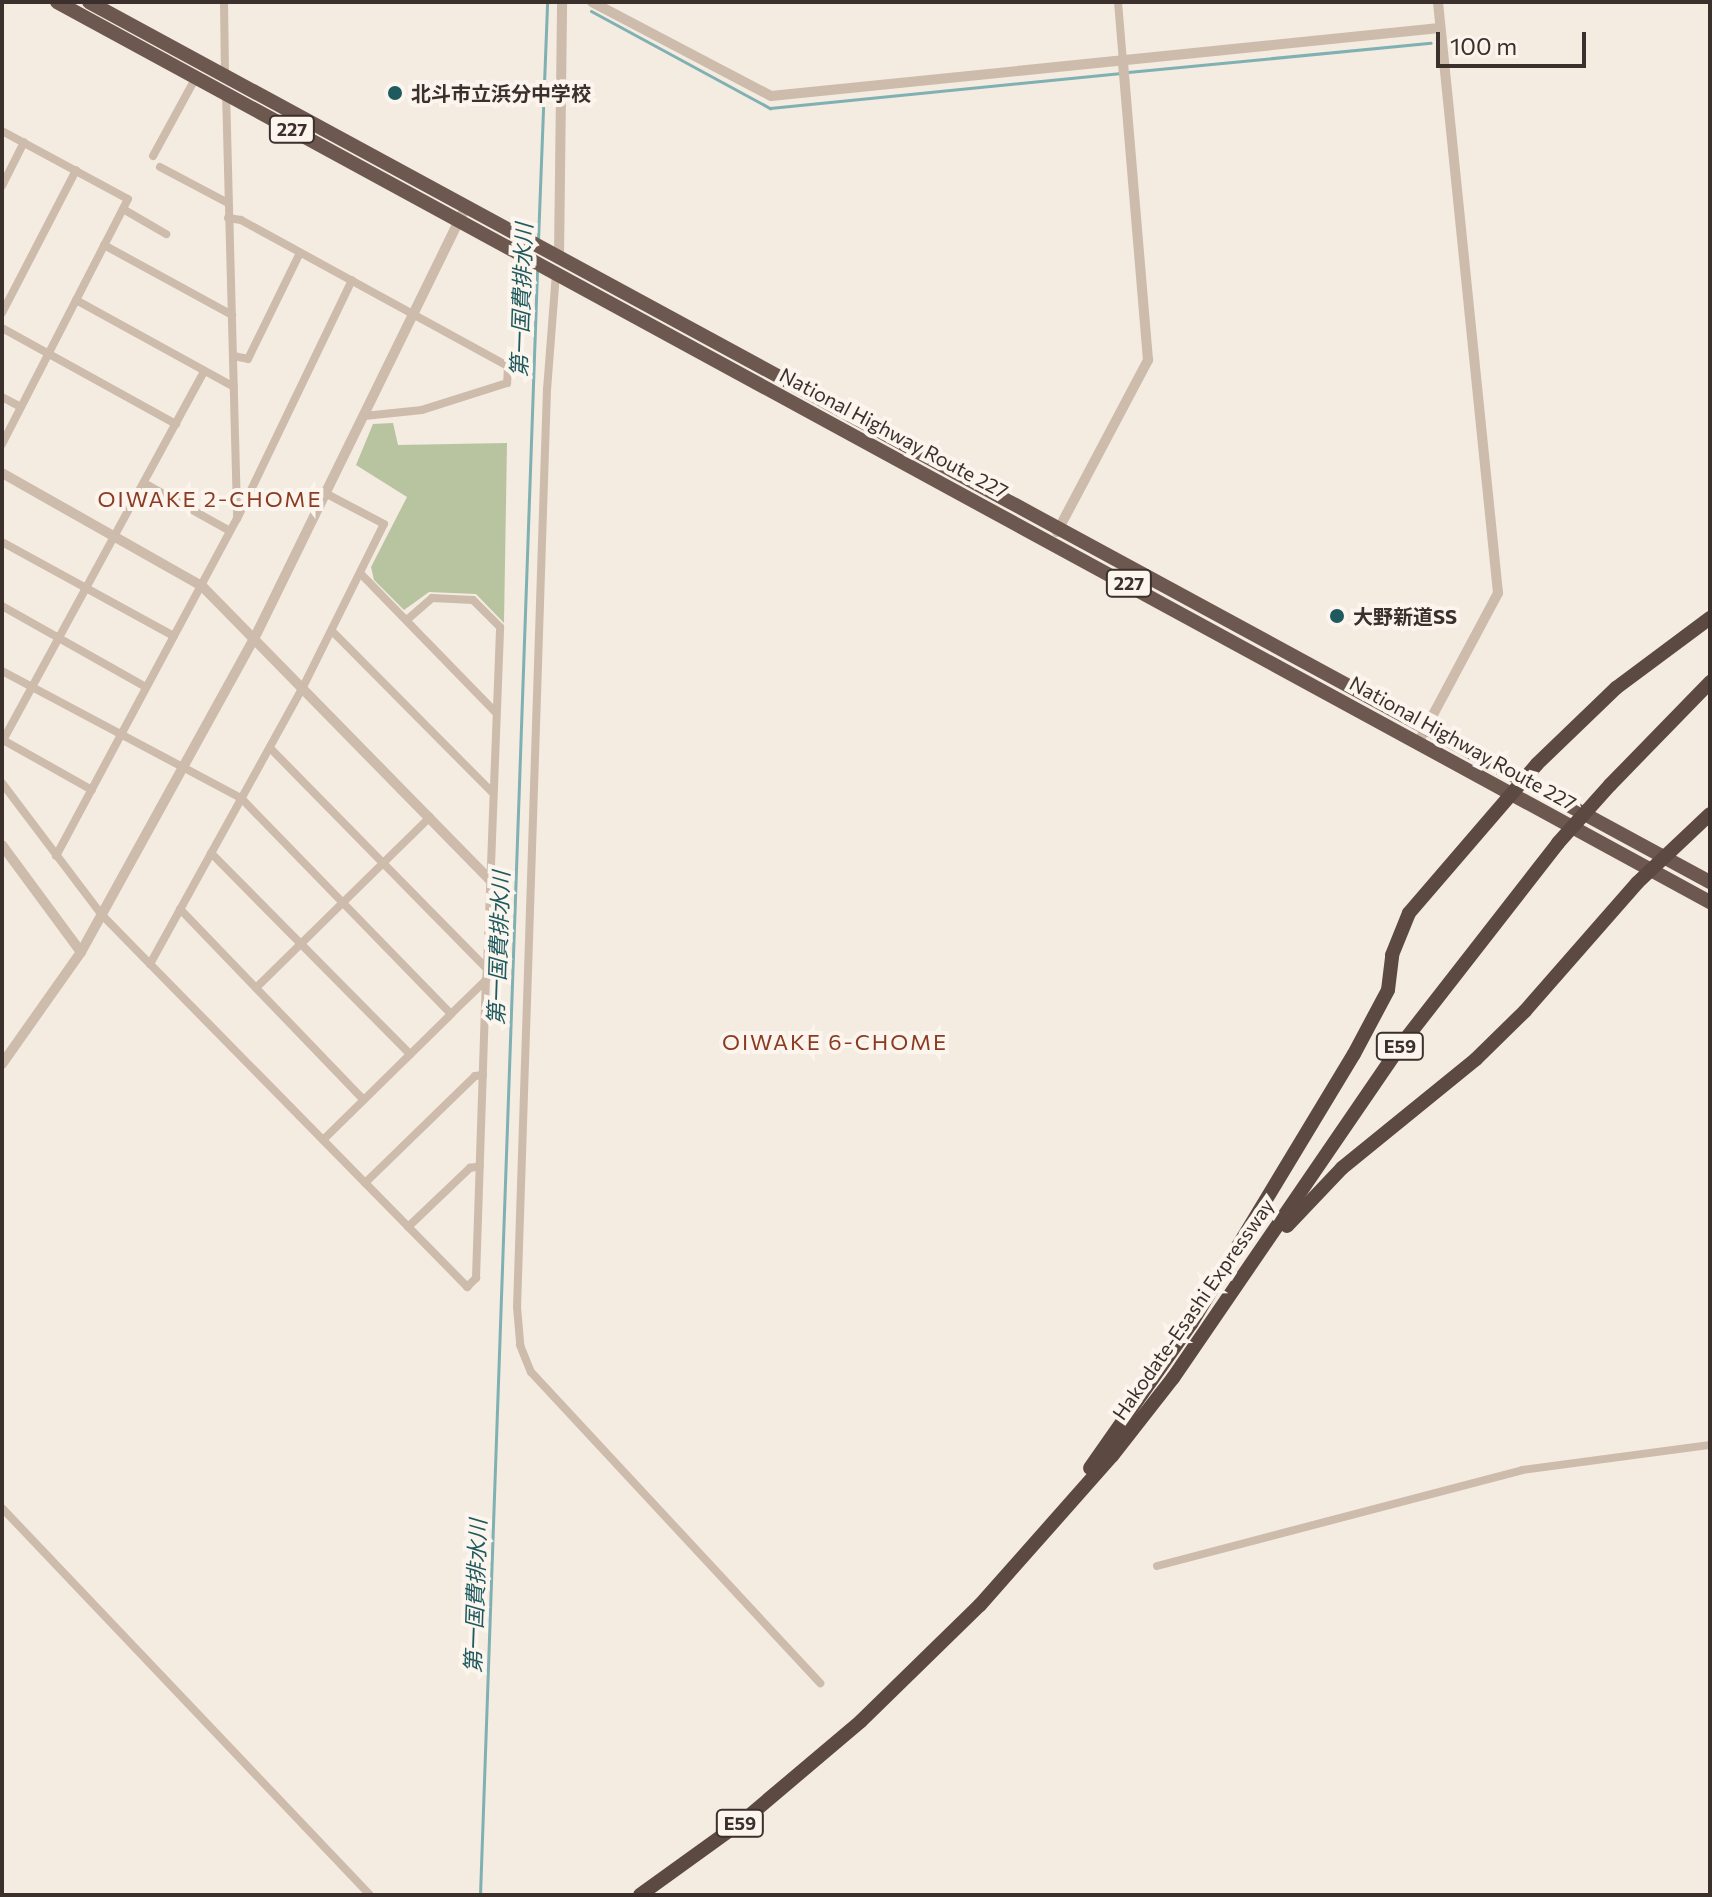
<!DOCTYPE html>
<meta charset="utf-8">
<style>
body{margin:0}
#map{position:relative;width:1712px;height:1897px;overflow:hidden;background:#f4ebe1;font-family:Commissioner,"Noto Sans JP",sans-serif}
div>[style]{position:absolute}
.green>*{inset:0;background:#b8c4a0}
.stream>*{height:3px;margin:-1.5px;padding:0 1.5px;transform-origin:1.5px;border-radius:1.5px;background:#7fb0b2}
.minor>*{height:8px;margin:-4px;padding:0 4px;transform-origin:4px;border-radius:4px;background:#cdbbac}
.tertiary>*{height:10px;margin:-5px;padding:0 5px;transform-origin:5px;border-radius:5px;background:#cdbbac}
.trunk>*{height:14px;margin:-7px;padding:0 7px;transform-origin:7px;border-radius:7px;background:#6c584f}
.motorway>*{height:14px;margin:-7px;padding:0 7px;transform-origin:7px;border-radius:7px;background:#5c4a42}
.motorway-bridge>*{height:14px;margin:-7px;padding:0 7px;transform-origin:7px;border-radius:7px;background:#5c4a42}
.dots>*{width:22px;height:22px;translate:-50% -50%;box-sizing:border-box;border:4px solid #fbf5ee;border-radius:50%}
span{translate:-50% -50%;white-space:nowrap;text-align:center;line-height:1.15;-webkit-text-stroke:8px #fbf5ee;paint-order:stroke}
.shield-label span{padding:2px 6px;background:#fbf5ee;border:2px solid;border-radius:6px;-webkit-text-stroke-width:0}
.shield-label{font-size:18px;color:#3b302b;font-weight:700}
.poi-label{font-size:20px;color:#3b302b;font-weight:700}
.left{translate:0 -50%;text-align:left}
.street-label{font-size:20px;color:#3b302b}
.water-label{font-size:22px;color:#1f5a5e;font-style:italic}
.neighbourhood-label{font-size:22px;color:#8c3b22;letter-spacing:2px}
.frame{position:absolute;inset:0;border:4px solid #3b302b;pointer-events:none}
.scale{position:absolute;left:1436px;top:32px;width:150px;height:36px;box-sizing:border-box;border:4px solid #3b302b;border-top:0;padding-left:10px;font-size:24px;line-height:28px;white-space:nowrap;color:#3b302b;-webkit-text-stroke:6px #fbf5ee;paint-order:stroke}
</style>
<div id="map">
<div class="green">
<i style="clip-path:polygon(393px 423px,398px 445px,507px 443px,504px 623px,476px 594px,429px 592px,404px 610px,374px 580px,371px 567px,407px 497px,356px 465px,373px 424px)"></i>
</div>
<div class="stream">
<i style="left:591px;top:11px;width:204px;rotate:28.5deg"></i>
<i style="left:770px;top:108px;width:353px;rotate:-5.7deg"></i>
<i style="left:1128px;top:72px;width:304px;rotate:-5.5deg"></i>
<i style="left:538px;top:240px;width:238px;rotate:-87.8deg"></i>
<i style="left:480px;top:1895px;width:1628px;rotate:-87.99deg"></i>
</div>
<div class="minor">
<i style="left:224px;top:2px;width:76px;rotate:89.2deg"></i>
<i style="left:1118px;top:2px;width:59px;rotate:85.2deg"></i>
<i style="left:226px;top:92px;width:426px;rotate:88.5deg"></i>
<i style="left:2px;top:131px;width:143px;rotate:28.4deg"></i>
<i style="left:128px;top:199px;width:276px;rotate:117.2deg"></i>
<i style="left:153px;top:156px;width:90px;rotate:-61.4deg"></i>
<i style="left:160px;top:167px;width:77px;rotate:27.9deg"></i>
<i style="left:2px;top:186px;width:49px;rotate:-63.4deg"></i>
<i style="left:123px;top:209px;width:50px;rotate:30.2deg"></i>
<i style="left:228px;top:218px;width:13px;rotate:9deg"></i>
<i style="left:241px;top:220px;width:304px;rotate:28.7deg"></i>
<i style="left:508px;top:366px;width:17px;rotate:93deg"></i>
<i style="left:507px;top:383px;width:89px;rotate:162.4deg"></i>
<i style="left:422px;top:410px;width:58px;rotate:174.1deg"></i>
<i style="left:104px;top:245px;width:146px;rotate:28.7deg"></i>
<i style="left:556px;top:273px;width:116px;rotate:94.4deg"></i>
<i style="left:547px;top:389px;width:918px;rotate:91.87deg"></i>
<i style="left:517px;top:1307px;width:38px;rotate:85deg"></i>
<i style="left:520px;top:1345px;width:29px;rotate:68deg"></i>
<i style="left:531px;top:1372px;width:425px;rotate:47.1deg"></i>
<i style="left:76px;top:300px;width:180px;rotate:28.8deg"></i>
<i style="left:2px;top:313px;width:161px;rotate:-62.6deg"></i>
<i style="left:2px;top:328px;width:199px;rotate:28.9deg"></i>
<i style="left:234px;top:356px;width:14px;rotate:12deg"></i>
<i style="left:248px;top:359px;width:118px;rotate:-63.9deg"></i>
<i style="left:2px;top:397px;width:21px;rotate:28deg"></i>
<i style="left:144px;top:483px;width:98px;rotate:29.2deg"></i>
<i style="left:2px;top:542px;width:196px;rotate:28.7deg"></i>
<i style="left:360px;top:573px;width:194px;rotate:45.8deg"></i>
<i style="left:2px;top:606px;width:165px;rotate:29.4deg"></i>
<i style="left:332px;top:631px;width:228px;rotate:45.2deg"></i>
<i style="left:2px;top:671px;width:271px;rotate:28deg"></i>
<i style="left:241px;top:798px;width:301px;rotate:45.8deg"></i>
<i style="left:451px;top:1014px;width:49px;rotate:-44.2deg"></i>
<i style="left:486px;top:980px;width:11px;rotate:-85deg"></i>
<i style="left:487px;top:969px;width:342px;rotate:-87.8deg"></i>
<i style="left:500px;top:627px;width:38px;rotate:-135deg"></i>
<i style="left:473px;top:600px;width:41px;rotate:-177.2deg"></i>
<i style="left:432px;top:598px;width:33px;rotate:139deg"></i>
<i style="left:3px;top:740px;width:102px;rotate:29.3deg"></i>
<i style="left:2px;top:742px;width:422px;rotate:-61.4deg"></i>
<i style="left:270px;top:748px;width:310px;rotate:45.5deg"></i>
<i style="left:2px;top:783px;width:166px;rotate:52.9deg"></i>
<i style="left:102px;top:915px;width:69px;rotate:45.6deg"></i>
<i style="left:150px;top:964px;width:316px;rotate:-61.1deg"></i>
<i style="left:303px;top:687px;width:182px;rotate:-63.6deg"></i>
<i style="left:384px;top:524px;width:67px;rotate:-152.3deg"></i>
<i style="left:211px;top:853px;width:283px;rotate:45.3deg"></i>
<i style="left:56px;top:856px;width:383px;rotate:-61.8deg"></i>
<i style="left:237px;top:519px;width:265px;rotate:-64.3deg"></i>
<i style="left:180px;top:909px;width:265px;rotate:46.1deg"></i>
<i style="left:150px;top:964px;width:453px;rotate:45.5deg"></i>
<i style="left:467px;top:1287px;width:13px;rotate:-45deg"></i>
<i style="left:476px;top:1278px;width:297px;rotate:-88.1deg"></i>
<i style="left:256px;top:988px;width:244px;rotate:-44.5deg"></i>
<i style="left:323px;top:1140px;width:180px;rotate:-44.5deg"></i>
<i style="left:365px;top:1183px;width:153px;rotate:-44.2deg"></i>
<i style="left:475px;top:1076px;width:8px;rotate:-7deg"></i>
<i style="left:408px;top:1227px;width:86px;rotate:-43.6deg"></i>
<i style="left:470px;top:1168px;width:10px;rotate:-11deg"></i>
<i style="left:2px;top:1508px;width:534px;rotate:46.44deg"></i>
<i style="left:1157px;top:1566px;width:377px;rotate:-14.7deg"></i>
<i style="left:1522px;top:1470px;width:190px;rotate:-7.6deg"></i>
</div>
<div class="tertiary">
<i style="left:592px;top:2px;width:202px;rotate:27.7deg"></i>
<i style="left:771px;top:96px;width:672px;rotate:-5.8deg"></i>
<i style="left:559px;top:256px;width:254px;rotate:-89.3deg"></i>
<i style="left:2px;top:473px;width:230px;rotate:29.5deg"></i>
<i style="left:202px;top:586px;width:412px;rotate:45.6deg"></i>
<i style="left:1057px;top:532px;width:195px;rotate:-62.1deg"></i>
<i style="left:1148px;top:360px;width:300px;rotate:-94.8deg"></i>
<i style="left:1419px;top:741px;width:168px;rotate:-61.9deg"></i>
<i style="left:1498px;top:593px;width:594px;rotate:-95.8deg"></i>
<i style="left:2px;top:845px;width:133px;rotate:53.6deg"></i>
<i style="left:2px;top:1064px;width:137px;rotate:-54.8deg"></i>
<i style="left:81px;top:952px;width:358px;rotate:-61.1deg"></i>
<i style="left:254px;top:639px;width:483px;rotate:-63.9deg"></i>
</div>
<div class="trunk">
<i style="left:57px;top:2px;width:1882px;rotate:28.57deg"></i>
<i style="left:89px;top:2px;width:1844px;rotate:28.5deg"></i>
</div>
<div class="motorway">
<i style="left:1610px;top:785px;width:144px;rotate:-45.8deg"></i>
<i style="left:1287px;top:1226px;width:80px;rotate:-46.5deg"></i>
<i style="left:1342px;top:1168px;width:173px;rotate:-39.1deg"></i>
<i style="left:1476px;top:1059px;width:69px;rotate:-44.4deg"></i>
<i style="left:1525px;top:1011px;width:170px;rotate:-48.8deg"></i>
<i style="left:1637px;top:883px;width:100px;rotate:-43.4deg"></i>
<i style="left:1090px;top:1468px;width:176px;rotate:-55deg"></i>
<i style="left:1191px;top:1324px;width:315px;rotate:-58.9deg"></i>
<i style="left:1354px;top:1054px;width:72px;rotate:-62deg"></i>
<i style="left:1388px;top:990px;width:35px;rotate:-83deg"></i>
<i style="left:1392px;top:955px;width:45px;rotate:-68deg"></i>
<i style="left:1409px;top:913px;width:196px;rotate:-49.3deg"></i>
<i style="left:1537px;top:764px;width:110px;rotate:-43.9deg"></i>
<i style="left:1616px;top:688px;width:117px;rotate:-36.7deg"></i>
<i style="left:640px;top:1895px;width:128px;rotate:-35.8deg"></i>
<i style="left:744px;top:1820px;width:153px;rotate:-40.2deg"></i>
<i style="left:861px;top:1721px;width:166px;rotate:-44.3deg"></i>
<i style="left:980px;top:1605px;width:199px;rotate:-48.5deg"></i>
<i style="left:1112px;top:1456px;width:99px;rotate:-52deg"></i>
<i style="left:1173px;top:1378px;width:409px;rotate:-55.6deg"></i>
<i style="left:1404px;top:1041px;width:251px;rotate:-52.1deg"></i>
</div>
<div class="motorway-bridge">
<i style="left:1558px;top:843px;width:78px;rotate:-48.1deg"></i>
</div>
<div class="dots">
<i style="left:395px;top:93px;background:#1f5a5e"></i>
<i style="left:1337px;top:616px;background:#1f5a5e"></i>
</div>
<div class="shield-label">
<span style="left:292px;top:129px">227</span>
<span style="left:1129px;top:583px">227</span>
<span style="left:1400px;top:1046px">E59</span>
<span style="left:740px;top:1823px">E59</span>
</div>
<div class="poi-label">
<span class="left" style="left:411px;top:93px">北斗市立浜分中学校</span>
<span class="left" style="left:1353px;top:616px">大野新道SS</span>
</div>
<div class="street-label">
<span style="left:894px;top:433px;rotate:28deg">National Highway Route 227</span>
<span style="left:1463px;top:743px;rotate:29deg">National Highway Route 227</span>
<span style="left:1193px;top:1309px;rotate:-55deg">Hakodate-Esashi Expressway</span>
</div>
<div class="water-label">
<span style="left:521px;top:300px;rotate:-88deg">第一国費排水川</span>
<span style="left:498px;top:948px;rotate:-88deg">第一国費排水川</span>
<span style="left:475px;top:1596px;rotate:-88deg">第一国費排水川</span>
</div>
<div class="neighbourhood-label">
<span style="left:210px;top:499px">OIWAKE 2-CHOME</span>
<span style="left:835px;top:1042px">OIWAKE 6-CHOME</span>
</div>
<div class="frame"></div>
<div class="scale">100 m</div>
</div>
